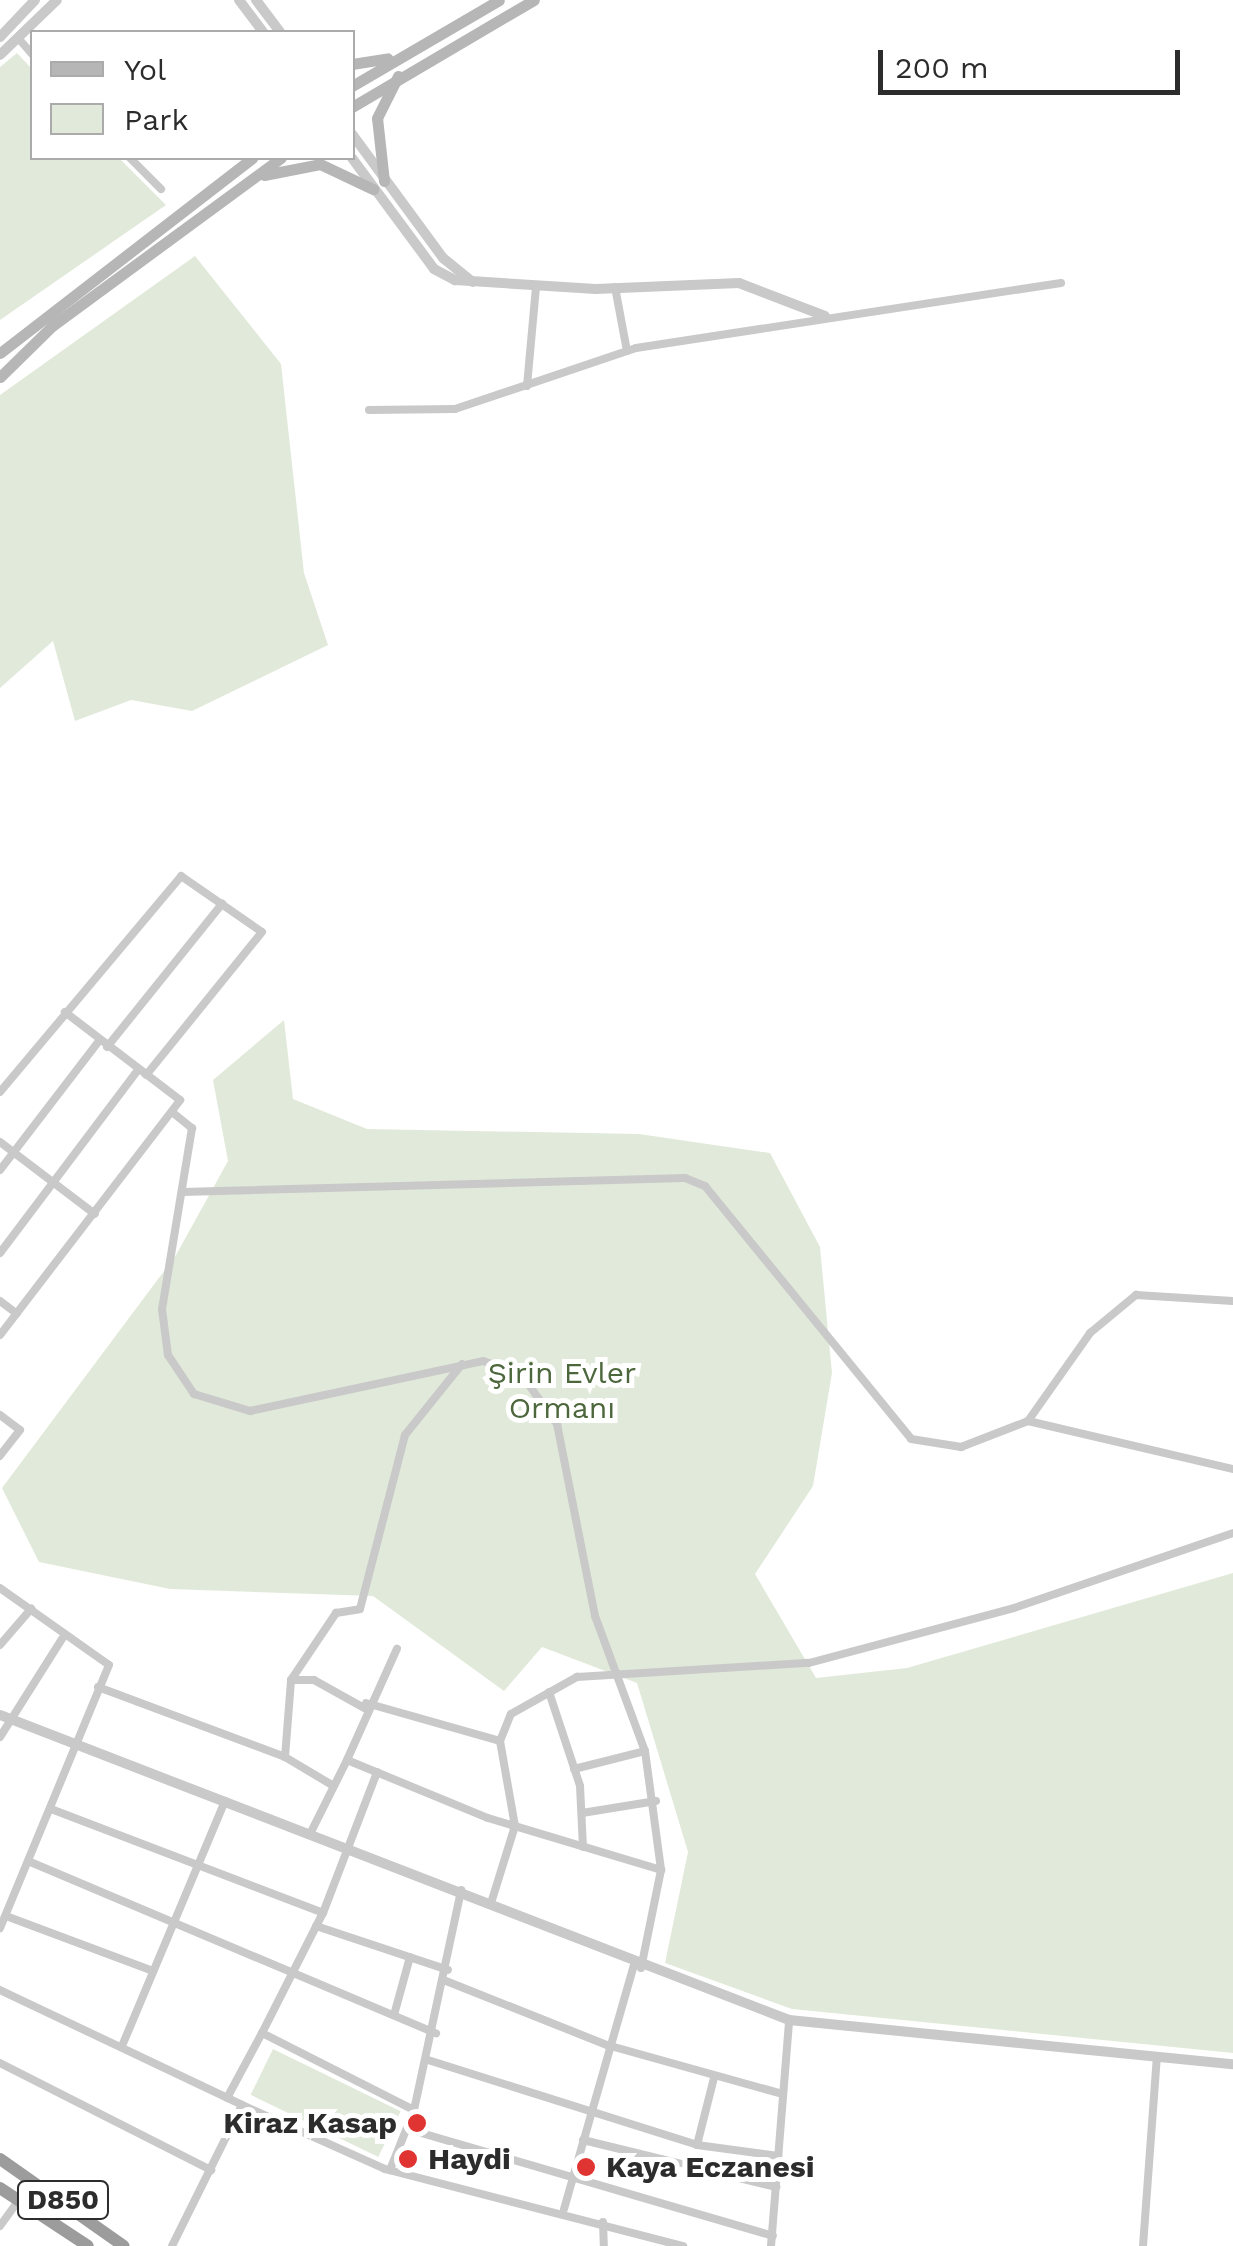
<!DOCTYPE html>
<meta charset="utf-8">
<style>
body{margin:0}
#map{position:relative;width:1233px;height:2246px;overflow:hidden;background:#fff;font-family:"Work Sans",sans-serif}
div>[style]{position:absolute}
.green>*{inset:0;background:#e1eada;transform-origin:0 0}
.minor>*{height:8px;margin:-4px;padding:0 4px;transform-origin:4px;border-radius:4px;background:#c9c9c9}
.tertiary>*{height:10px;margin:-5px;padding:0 5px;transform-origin:5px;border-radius:5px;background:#c9c9c9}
.secondary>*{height:11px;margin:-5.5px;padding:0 5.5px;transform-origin:5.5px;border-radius:5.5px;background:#b6b6b6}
.trunk>*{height:12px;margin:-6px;padding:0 6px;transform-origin:6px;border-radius:6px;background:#9c9c9c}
.dots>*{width:28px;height:28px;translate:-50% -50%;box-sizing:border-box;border:5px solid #fff;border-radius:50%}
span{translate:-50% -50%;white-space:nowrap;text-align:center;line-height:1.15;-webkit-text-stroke:10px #fff;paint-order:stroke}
.shield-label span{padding:2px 8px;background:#fff;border:2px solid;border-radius:8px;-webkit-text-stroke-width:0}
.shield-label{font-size:28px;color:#2c2c2c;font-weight:700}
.park-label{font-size:30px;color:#4c673b}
.poi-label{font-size:30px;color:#2c2c2c;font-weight:700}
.right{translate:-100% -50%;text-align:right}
.left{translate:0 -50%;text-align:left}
.legend{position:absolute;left:30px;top:30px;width:325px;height:130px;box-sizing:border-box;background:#fff;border:2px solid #ababab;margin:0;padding:12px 18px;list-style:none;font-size:30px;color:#2c2c2c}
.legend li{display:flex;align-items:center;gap:20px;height:50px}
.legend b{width:50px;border:2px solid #ababab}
.scale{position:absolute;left:878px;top:50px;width:302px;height:45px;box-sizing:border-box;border:5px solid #2c2c2c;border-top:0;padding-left:12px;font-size:30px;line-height:35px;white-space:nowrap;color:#2c2c2c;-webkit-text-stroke:8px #fff;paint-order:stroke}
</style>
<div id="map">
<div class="green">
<i style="clip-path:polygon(17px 53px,32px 69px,32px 158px,119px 158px,166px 205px,0 320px,0 67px)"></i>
<i style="clip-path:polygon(195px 256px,281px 364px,304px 573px,328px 645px,192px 711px,131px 700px,75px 721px,53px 641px,0 688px,0 395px)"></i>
<i style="clip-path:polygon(284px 1020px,293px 1099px,367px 1129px,639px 1134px,770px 1153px,820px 1247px,832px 1373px,813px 1486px,755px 1574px,816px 1678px,907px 1668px,1233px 1573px,1233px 2053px,792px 2009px,665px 1963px,688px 1852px,637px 1683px,542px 1647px,504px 1691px,373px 1596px,170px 1589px,39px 1562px,2px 1488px,176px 1255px,228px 1161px,213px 1080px)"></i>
<i style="left:273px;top:2049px;width:142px;height:51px;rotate:26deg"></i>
</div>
<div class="minor">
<i style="left:19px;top:39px;width:20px;rotate:49deg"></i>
<i style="left:130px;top:158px;width:44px;rotate:45deg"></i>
<i style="left:615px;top:287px;width:65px;rotate:79.4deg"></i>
<i style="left:527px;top:386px;width:99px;rotate:-84.8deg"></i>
<i style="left:369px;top:410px;width:86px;rotate:-0.7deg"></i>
<i style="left:455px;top:409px;width:191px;rotate:-18.6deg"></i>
<i style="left:636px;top:348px;width:430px;rotate:-8.7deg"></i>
<i style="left:107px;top:1047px;width:184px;rotate:-51.2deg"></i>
<i style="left:0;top:1092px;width:282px;rotate:-50deg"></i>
<i style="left:181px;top:876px;width:98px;rotate:34.7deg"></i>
<i style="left:262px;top:932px;width:184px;rotate:129deg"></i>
<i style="left:172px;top:1112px;width:26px;rotate:39deg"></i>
<i style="left:192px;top:1128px;width:183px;rotate:99.4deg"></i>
<i style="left:162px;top:1309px;width:46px;rotate:82.6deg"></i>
<i style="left:168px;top:1355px;width:47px;rotate:56.3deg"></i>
<i style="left:194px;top:1394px;width:59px;rotate:16.9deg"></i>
<i style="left:250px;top:1411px;width:238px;rotate:-12.1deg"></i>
<i style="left:483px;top:1361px;width:40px;rotate:18.9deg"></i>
<i style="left:521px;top:1374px;width:62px;rotate:54.2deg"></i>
<i style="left:557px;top:1424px;width:196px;rotate:78.8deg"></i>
<i style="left:595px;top:1616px;width:144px;rotate:69.7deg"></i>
<i style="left:645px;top:1751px;width:120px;rotate:82.3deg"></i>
<i style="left:0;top:1142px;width:119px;rotate:37.2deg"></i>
<i style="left:0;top:1170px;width:163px;rotate:-52.5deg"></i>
<i style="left:182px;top:1192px;width:503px;rotate:-1.59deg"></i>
<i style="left:685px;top:1178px;width:22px;rotate:22deg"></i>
<i style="left:705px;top:1186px;width:326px;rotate:50.8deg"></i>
<i style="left:911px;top:1439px;width:51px;rotate:9.1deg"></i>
<i style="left:961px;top:1447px;width:72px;rotate:-21.2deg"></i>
<i style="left:1028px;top:1421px;width:211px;rotate:13.2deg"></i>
<i style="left:0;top:1253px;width:229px;rotate:-53deg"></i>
<i style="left:0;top:1301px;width:21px;rotate:37deg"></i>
<i style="left:0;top:1335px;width:296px;rotate:-52.5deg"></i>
<i style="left:180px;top:1100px;width:145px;rotate:-142.6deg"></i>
<i style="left:0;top:1415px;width:25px;rotate:37deg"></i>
<i style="left:20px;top:1430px;width:33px;rotate:128deg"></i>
<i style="left:1028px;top:1421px;width:108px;rotate:-54.8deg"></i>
<i style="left:1090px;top:1333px;width:60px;rotate:-39.6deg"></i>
<i style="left:1136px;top:1295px;width:97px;rotate:3.5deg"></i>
<i style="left:0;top:1588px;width:133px;rotate:35.2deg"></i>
<i style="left:109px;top:1665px;width:285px;rotate:112.5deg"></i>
<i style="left:0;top:1645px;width:48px;rotate:-49.3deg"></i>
<i style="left:291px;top:1680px;width:81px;rotate:-56.1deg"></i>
<i style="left:336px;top:1613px;width:24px;rotate:-9deg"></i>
<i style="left:360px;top:1609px;width:180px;rotate:-75.5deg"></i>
<i style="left:405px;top:1435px;width:91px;rotate:-51.2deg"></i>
<i style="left:98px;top:1687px;width:200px;rotate:20.5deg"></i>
<i style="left:549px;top:1692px;width:99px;rotate:71.7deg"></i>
<i style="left:580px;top:1786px;width:61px;rotate:87.2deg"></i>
<i style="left:366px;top:1703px;width:139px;rotate:15.8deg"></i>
<i style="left:500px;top:1741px;width:86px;rotate:80deg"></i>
<i style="left:515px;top:1826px;width:81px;rotate:107.3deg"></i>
<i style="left:0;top:1737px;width:116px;rotate:-57.7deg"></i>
<i style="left:500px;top:1741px;width:29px;rotate:-68deg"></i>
<i style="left:511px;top:1714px;width:76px;rotate:-29.3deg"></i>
<i style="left:577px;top:1677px;width:232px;rotate:-3.5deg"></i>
<i style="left:809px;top:1663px;width:212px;rotate:-15deg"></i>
<i style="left:1014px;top:1608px;width:231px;rotate:-18.9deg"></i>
<i style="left:347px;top:1760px;width:122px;rotate:-65.8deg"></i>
<i style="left:574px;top:1769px;width:73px;rotate:-14.2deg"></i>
<i style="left:332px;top:1785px;width:55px;rotate:-149.2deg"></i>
<i style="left:285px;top:1757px;width:77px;rotate:-85.5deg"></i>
<i style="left:291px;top:1680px;width:23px"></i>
<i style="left:314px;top:1680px;width:60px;rotate:29.1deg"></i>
<i style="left:51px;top:1809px;width:291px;rotate:20.9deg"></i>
<i style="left:582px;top:1813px;width:75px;rotate:-9.2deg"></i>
<i style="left:310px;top:1834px;width:83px;rotate:-63.4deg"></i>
<i style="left:347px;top:1760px;width:152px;rotate:22.4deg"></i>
<i style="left:488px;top:1818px;width:181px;rotate:16.7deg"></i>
<i style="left:661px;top:1870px;width:100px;rotate:101.5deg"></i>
<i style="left:28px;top:1861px;width:443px;rotate:22.9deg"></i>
<i style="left:6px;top:1916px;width:157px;rotate:20.5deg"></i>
<i style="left:316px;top:1926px;width:139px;rotate:18.4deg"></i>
<i style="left:446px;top:1981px;width:173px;rotate:21.7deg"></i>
<i style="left:607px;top:2045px;width:182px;rotate:15.6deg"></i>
<i style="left:0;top:1990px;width:268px;rotate:25.4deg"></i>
<i style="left:242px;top:2105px;width:157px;rotate:116.4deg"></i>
<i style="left:394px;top:2015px;width:60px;rotate:-74.6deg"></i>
<i style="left:262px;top:2033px;width:135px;rotate:-63.1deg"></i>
<i style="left:323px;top:1913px;width:151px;rotate:-69deg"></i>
<i style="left:122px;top:2046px;width:266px;rotate:-67.2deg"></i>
<i style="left:428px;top:2060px;width:282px;rotate:17.5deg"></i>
<i style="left:697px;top:2145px;width:82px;rotate:7.7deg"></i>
<i style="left:0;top:2063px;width:237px;rotate:26.9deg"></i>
<i style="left:227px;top:2098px;width:74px;rotate:-61.7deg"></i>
<i style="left:262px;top:2033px;width:170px;rotate:26.9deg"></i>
<i style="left:414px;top:2110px;width:65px;rotate:111.8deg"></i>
<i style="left:242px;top:2105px;width:157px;rotate:24.1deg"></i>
<i style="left:385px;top:2169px;width:308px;rotate:14.5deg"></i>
<i style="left:414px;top:2110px;width:225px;rotate:-77.9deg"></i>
<i style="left:411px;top:2130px;width:377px;rotate:16.3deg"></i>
<i style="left:583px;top:2140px;width:199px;rotate:13.7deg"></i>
<i style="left:697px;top:2145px;width:69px;rotate:-75.8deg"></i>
<i style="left:564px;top:2209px;width:254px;rotate:-74deg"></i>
<i style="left:603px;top:2222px;width:24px;rotate:88deg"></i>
<i style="left:0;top:2226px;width:32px;rotate:-54deg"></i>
<i style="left:771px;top:2246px;width:227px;rotate:-85.4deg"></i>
<i style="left:1143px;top:2246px;width:190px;rotate:-85.8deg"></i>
</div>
<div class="tertiary">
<i style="left:239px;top:0;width:40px;rotate:53deg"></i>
<i style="left:256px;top:0;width:40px;rotate:53deg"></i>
<i style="left:0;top:37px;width:51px;rotate:-46.6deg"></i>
<i style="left:0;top:55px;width:79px;rotate:-44deg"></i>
<i style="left:352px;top:134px;width:154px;rotate:53.7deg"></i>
<i style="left:443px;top:258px;width:38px;rotate:39deg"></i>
<i style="left:352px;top:158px;width:138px;rotate:53.5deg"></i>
<i style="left:434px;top:269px;width:24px;rotate:28deg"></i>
<i style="left:455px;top:280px;width:141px;rotate:3.7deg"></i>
<i style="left:596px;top:289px;width:143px;rotate:-2.4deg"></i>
<i style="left:739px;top:283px;width:92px;rotate:21deg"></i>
<i style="left:0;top:1715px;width:846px;rotate:21.13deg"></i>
<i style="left:789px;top:2020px;width:446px;rotate:5.7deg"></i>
</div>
<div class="secondary">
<i style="left:352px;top:64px;width:36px;rotate:-9deg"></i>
<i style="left:352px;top:86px;width:170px;rotate:-30.3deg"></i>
<i style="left:352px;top:107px;width:211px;rotate:-30.5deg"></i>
<i style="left:264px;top:175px;width:57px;rotate:-11.1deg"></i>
<i style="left:320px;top:164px;width:59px;rotate:25.3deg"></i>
<i style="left:384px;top:181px;width:63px;rotate:-96.3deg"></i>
<i style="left:377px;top:118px;width:47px;rotate:-63.4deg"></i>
<i style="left:0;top:353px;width:319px;rotate:-37.7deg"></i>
<i style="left:0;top:377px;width:73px;rotate:-44.4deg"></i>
<i style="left:52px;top:326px;width:284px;rotate:-36.3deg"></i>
</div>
<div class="trunk">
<i style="left:0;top:2159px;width:151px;rotate:35.1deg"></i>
<i style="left:0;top:2188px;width:105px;rotate:33.4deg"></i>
</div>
<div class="dots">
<i style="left:417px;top:2123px;background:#e03432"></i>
<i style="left:408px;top:2159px;background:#e03432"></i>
<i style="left:586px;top:2167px;background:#e03432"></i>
</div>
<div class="shield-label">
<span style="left:63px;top:2200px">D850</span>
</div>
<div class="park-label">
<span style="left:562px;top:1390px">Şirin Evler<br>Ormanı</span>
</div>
<div class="poi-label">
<span class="right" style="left:397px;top:2123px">Kiraz Kasap</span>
<span class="left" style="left:428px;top:2159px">Haydi</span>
<span class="left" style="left:606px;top:2167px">Kaya Eczanesi</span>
</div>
<ul class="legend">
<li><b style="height:12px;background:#b6b6b6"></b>Yol</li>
<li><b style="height:28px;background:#e1eada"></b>Park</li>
</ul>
<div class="scale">200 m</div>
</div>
